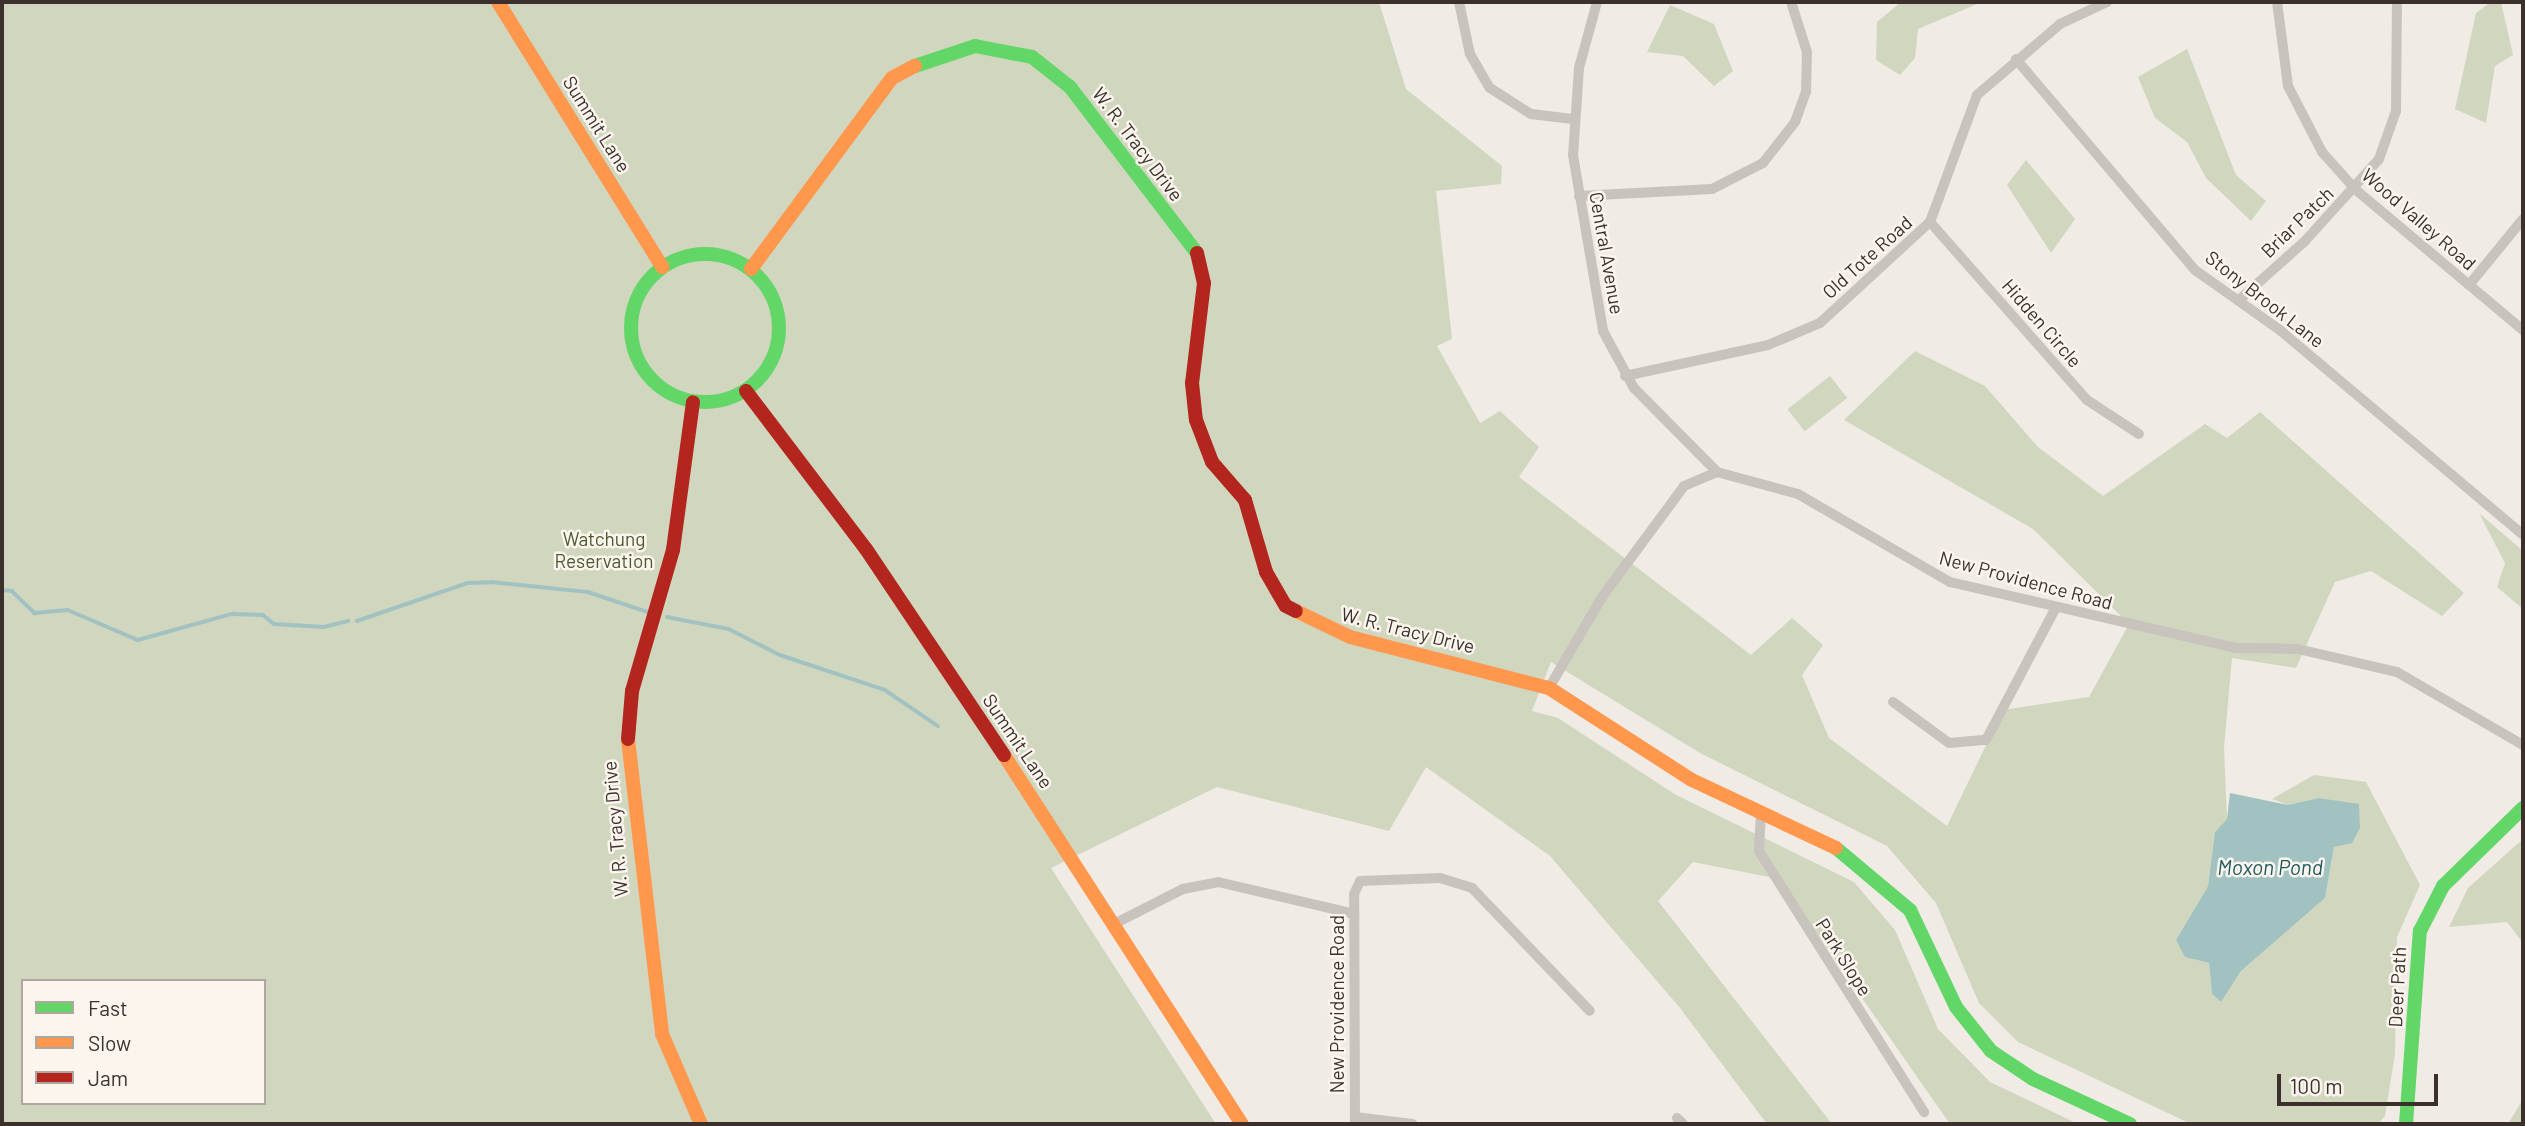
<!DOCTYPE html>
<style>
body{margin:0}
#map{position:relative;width:2525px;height:1126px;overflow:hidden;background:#f0ebe5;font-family:Barlow,sans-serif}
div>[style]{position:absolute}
.green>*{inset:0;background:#d1d6bf;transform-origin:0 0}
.water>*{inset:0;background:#a1c2c1}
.stream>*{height:3.5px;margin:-1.75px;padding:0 1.75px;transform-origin:1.75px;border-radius:1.75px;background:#a1c2c1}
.street>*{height:10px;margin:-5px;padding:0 5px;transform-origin:5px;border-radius:5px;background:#c9c3be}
.fast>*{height:14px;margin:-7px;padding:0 7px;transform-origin:7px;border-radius:7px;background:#63d668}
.fast>.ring{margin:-7px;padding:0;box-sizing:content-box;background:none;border:14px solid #63d668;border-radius:50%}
.slow>*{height:14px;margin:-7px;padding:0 7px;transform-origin:7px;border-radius:7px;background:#ff974d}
.jam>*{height:14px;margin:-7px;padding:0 7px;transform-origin:7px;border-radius:7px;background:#b3261e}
span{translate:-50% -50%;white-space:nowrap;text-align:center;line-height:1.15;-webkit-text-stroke:5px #fbf5ee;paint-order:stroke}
.street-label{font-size:19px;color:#3b302b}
.park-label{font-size:19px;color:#4a5a2e}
.water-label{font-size:21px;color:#1f5a5e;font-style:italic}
.frame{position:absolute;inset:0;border:4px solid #3b302b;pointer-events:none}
.legend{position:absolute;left:21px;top:979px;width:245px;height:126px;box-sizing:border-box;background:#fbf5ee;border:2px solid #aea6a0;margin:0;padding:9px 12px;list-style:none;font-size:21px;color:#3b302b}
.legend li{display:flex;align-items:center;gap:14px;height:35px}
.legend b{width:35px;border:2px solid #aea6a0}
.scale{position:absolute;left:2277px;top:1074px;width:161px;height:32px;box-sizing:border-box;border:4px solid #3b302b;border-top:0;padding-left:9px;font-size:21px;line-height:24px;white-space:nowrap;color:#3b302b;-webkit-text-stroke:5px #fbf5ee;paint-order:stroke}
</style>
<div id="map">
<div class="green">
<i style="clip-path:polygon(evenodd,2px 2px,1379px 2px,1406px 89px,1502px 166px,1501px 184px,1436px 191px,1452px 339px,1437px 346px,1480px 423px,1500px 411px,1539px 447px,1519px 477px,1751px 655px,1792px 618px,1823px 645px,1802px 675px,1829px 738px,1947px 826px,2003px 710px,2089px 697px,2129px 624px,2033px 529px,1844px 420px,1915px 351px,1985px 386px,2038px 447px,2103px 496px,2205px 424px,2227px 438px,2260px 412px,2464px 593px,2442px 616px,2371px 571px,2335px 582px,2296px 668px,2232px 658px,2224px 748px,2227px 819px,2215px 832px,2208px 886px,2176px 940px,2186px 957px,2209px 963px,2212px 994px,2221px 1002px,2241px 971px,2325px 898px,2334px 847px,2318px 798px,2288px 805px,2272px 799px,2314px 775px,2366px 782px,2420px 885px,2397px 937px,2395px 1054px,2385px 1116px,2378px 1124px,2191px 1124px,2018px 1042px,1979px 1003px,1936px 903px,1887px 846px,1700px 753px,1551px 662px,1532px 711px,1558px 718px,1676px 795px,1854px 882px,1895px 930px,1938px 1029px,1990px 1082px,2078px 1124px,1950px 1124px,1779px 879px,1693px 862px,1658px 901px,1832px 1124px,1767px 1124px,1680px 1008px,1550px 856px,1426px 767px,1389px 831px,1217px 787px,1051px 868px,1216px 1124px,2px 1124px,2px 2px,23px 981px,264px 981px,264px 1103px,23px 1103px,23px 981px)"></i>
<i style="clip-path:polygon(1901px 2px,1982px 2px,1918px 29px,1915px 58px,1900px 75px,1876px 60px,1877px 22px)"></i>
<i style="clip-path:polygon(2491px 2px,2501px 2px,2513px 55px,2495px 66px,2486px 123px,2455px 109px,2476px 13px)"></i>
<i style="clip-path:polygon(1670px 5px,1714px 24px,1733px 71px,1714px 86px,1683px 56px,1647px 52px)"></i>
<i style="clip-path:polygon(2187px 49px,2236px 175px,2266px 201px,2251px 221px,2206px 178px,2187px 142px,2155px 118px,2138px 77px)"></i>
<i style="clip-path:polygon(2026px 160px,2075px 219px,2051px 253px,2007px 185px)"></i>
<i style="left:1830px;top:376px;width:28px;height:54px;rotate:52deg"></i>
<i style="clip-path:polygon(2479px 513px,2523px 551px,2523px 609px,2497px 587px,2505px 563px)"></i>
<i style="clip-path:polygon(2523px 839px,2523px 943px,2507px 922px,2449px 927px,2468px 888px)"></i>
<i style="clip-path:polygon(2523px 1099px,2523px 1124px,2508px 1124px)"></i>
</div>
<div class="water">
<i style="clip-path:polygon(2230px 793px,2288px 805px,2318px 798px,2359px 804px,2360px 828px,2352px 843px,2334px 847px,2325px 898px,2241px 971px,2221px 1002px,2212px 994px,2209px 963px,2185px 957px,2176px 940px,2208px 886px,2215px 832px,2227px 819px)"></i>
</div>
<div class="stream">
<i style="left:2px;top:590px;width:10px;rotate:6deg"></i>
<i style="left:12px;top:591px;width:32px;rotate:44deg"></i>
<i style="left:35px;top:613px;width:33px;rotate:-5deg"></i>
<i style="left:68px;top:610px;width:76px;rotate:23.2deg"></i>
<i style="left:138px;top:640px;width:98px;rotate:-15.5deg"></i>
<i style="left:232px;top:614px;width:31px;rotate:2deg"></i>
<i style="left:263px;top:615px;width:14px;rotate:39deg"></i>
<i style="left:274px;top:624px;width:50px;rotate:3.4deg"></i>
<i style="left:324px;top:627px;width:25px;rotate:-14deg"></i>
<i style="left:667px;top:617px;width:63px;rotate:11deg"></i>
<i style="left:729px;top:629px;width:57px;rotate:27deg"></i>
<i style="left:780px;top:655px;width:111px;rotate:18.4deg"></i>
<i style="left:885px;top:690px;width:64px;rotate:34.2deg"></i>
<i style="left:357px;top:621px;width:117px;rotate:-18.9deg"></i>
<i style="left:468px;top:583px;width:23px;rotate:-2deg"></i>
<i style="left:491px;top:582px;width:98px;rotate:5.9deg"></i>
<i style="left:588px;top:592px;width:63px;rotate:18.4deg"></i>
</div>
<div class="street">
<i style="left:1459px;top:2px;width:53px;rotate:78.1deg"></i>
<i style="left:1470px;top:54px;width:39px;rotate:60deg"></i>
<i style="left:1490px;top:88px;width:49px;rotate:32.4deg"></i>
<i style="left:1531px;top:114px;width:42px;rotate:6.8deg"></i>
<i style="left:1597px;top:2px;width:68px;rotate:105.3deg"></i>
<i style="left:1579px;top:68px;width:87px;rotate:93.9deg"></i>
<i style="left:1573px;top:155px;width:179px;rotate:80.3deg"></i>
<i style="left:1603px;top:331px;width:65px;rotate:61.5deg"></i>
<i style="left:1634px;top:388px;width:118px;rotate:45.3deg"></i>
<i style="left:2277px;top:2px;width:85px;rotate:82.5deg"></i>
<i style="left:2288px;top:86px;width:74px;rotate:62.7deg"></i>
<i style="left:2322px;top:152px;width:51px;rotate:48.2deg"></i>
<i style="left:2356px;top:190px;width:218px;rotate:40deg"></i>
<i style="left:2016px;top:59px;width:277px;rotate:49.7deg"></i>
<i style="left:2195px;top:270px;width:105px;rotate:35.3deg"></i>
<i style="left:2281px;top:331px;width:317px;rotate:40.1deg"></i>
<i style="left:1579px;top:196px;width:133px;rotate:-3deg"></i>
<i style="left:1712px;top:189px;width:57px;rotate:-27deg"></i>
<i style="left:1763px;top:163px;width:52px;rotate:-52deg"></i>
<i style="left:1795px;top:122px;width:32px;rotate:-70deg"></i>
<i style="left:1806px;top:92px;width:40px;rotate:-88.6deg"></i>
<i style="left:1807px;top:52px;width:52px;rotate:-107.7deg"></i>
<i style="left:1930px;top:222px;width:237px;rotate:48.6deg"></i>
<i style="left:2087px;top:400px;width:62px;rotate:33.2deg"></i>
<i style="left:2469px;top:285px;width:85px;rotate:-50.7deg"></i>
<i style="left:2239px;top:300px;width:89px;rotate:-41.8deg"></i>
<i style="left:2305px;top:241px;width:110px;rotate:-47.9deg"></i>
<i style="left:2379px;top:159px;width:51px;rotate:-70.5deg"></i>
<i style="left:2396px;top:111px;width:109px;rotate:-89.5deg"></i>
<i style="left:1625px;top:376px;width:146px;rotate:-12.2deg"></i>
<i style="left:1768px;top:345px;width:56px;rotate:-22.9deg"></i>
<i style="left:1820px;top:323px;width:149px;rotate:-42.6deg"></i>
<i style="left:1930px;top:222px;width:135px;rotate:-69.7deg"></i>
<i style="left:1977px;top:95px;width:109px;rotate:-40.5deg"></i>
<i style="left:2060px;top:24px;width:52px;rotate:-25.1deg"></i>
<i style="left:1549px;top:688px;width:105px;rotate:-59.8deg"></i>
<i style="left:1602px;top:597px;width:138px;rotate:-53.5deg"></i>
<i style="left:1684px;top:486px;width:36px;rotate:-23deg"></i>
<i style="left:1717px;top:472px;width:84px;rotate:15.2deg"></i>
<i style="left:1798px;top:494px;width:176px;rotate:30.1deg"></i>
<i style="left:1950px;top:582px;width:294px;rotate:13deg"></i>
<i style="left:2236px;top:648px;width:62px;rotate:0.9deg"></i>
<i style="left:2298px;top:649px;width:102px;rotate:13.1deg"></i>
<i style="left:2397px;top:672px;width:146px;rotate:30.1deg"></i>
<i style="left:1893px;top:702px;width:69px;rotate:36.2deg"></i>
<i style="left:1949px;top:743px;width:37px;rotate:-5deg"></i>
<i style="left:1986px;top:740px;width:150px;rotate:-62.2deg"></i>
<i style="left:1761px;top:812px;width:39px;rotate:93deg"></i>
<i style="left:1759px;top:851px;width:309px;rotate:57.7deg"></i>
<i style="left:1116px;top:923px;width:75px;rotate:-26.9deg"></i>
<i style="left:1183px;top:889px;width:36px;rotate:-11deg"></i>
<i style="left:1218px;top:882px;width:140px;rotate:13.2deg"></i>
<i style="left:1355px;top:1117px;width:58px;rotate:6.9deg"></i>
<i style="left:1677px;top:1118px;width:8px;rotate:45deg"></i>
<i style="left:1355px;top:1124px;width:230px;rotate:-90.2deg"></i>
<i style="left:1354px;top:894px;width:14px;rotate:-65deg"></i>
<i style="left:1360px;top:881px;width:80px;rotate:-2.1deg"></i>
<i style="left:1440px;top:878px;width:34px;rotate:17deg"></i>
<i style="left:1472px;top:888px;width:170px;rotate:46.2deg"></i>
</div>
<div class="fast">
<i style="left:915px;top:66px;width:63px;rotate:-18.4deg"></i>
<i style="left:975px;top:46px;width:58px;rotate:10.9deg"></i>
<i style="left:1032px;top:57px;width:48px;rotate:38.3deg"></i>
<i style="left:1070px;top:87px;width:209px;rotate:52.6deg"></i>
<i class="ring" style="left:631px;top:254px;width:134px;height:134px"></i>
<i style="left:1836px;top:848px;width:97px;rotate:40deg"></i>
<i style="left:1910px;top:910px;width:107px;rotate:64.6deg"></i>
<i style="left:1956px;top:1007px;width:56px;rotate:51.5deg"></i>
<i style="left:1991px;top:1051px;width:50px;rotate:33.7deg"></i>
<i style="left:2033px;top:1079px;width:107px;rotate:24.9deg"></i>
<i style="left:2406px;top:1124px;width:194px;rotate:-85.9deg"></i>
<i style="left:2420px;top:931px;width:51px;rotate:-62.9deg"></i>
<i style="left:2443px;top:886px;width:112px;rotate:-44.3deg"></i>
</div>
<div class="slow">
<i style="left:498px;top:2px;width:312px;rotate:58.2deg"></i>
<i style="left:751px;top:269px;width:237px;rotate:-53.6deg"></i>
<i style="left:892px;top:78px;width:26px;rotate:-28deg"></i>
<i style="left:1296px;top:611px;width:60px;rotate:25.7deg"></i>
<i style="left:1350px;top:637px;width:205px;rotate:14.4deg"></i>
<i style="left:1549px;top:688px;width:170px;rotate:32.8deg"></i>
<i style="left:1692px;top:780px;width:159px;rotate:25.3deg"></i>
<i style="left:628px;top:739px;width:297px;rotate:83.4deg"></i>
<i style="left:662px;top:1034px;width:98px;rotate:66.6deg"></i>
<i style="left:1004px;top:755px;width:439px;rotate:57.2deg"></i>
</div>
<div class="jam">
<i style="left:1197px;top:253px;width:31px;rotate:77deg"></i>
<i style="left:1204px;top:283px;width:101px;rotate:96.8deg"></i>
<i style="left:1192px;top:383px;width:37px;rotate:84deg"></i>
<i style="left:1196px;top:420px;width:45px;rotate:69.1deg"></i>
<i style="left:1212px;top:462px;width:50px;rotate:49deg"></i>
<i style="left:1245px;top:500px;width:75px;rotate:73.7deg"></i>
<i style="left:1266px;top:572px;width:39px;rotate:60deg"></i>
<i style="left:1286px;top:606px;width:11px;rotate:27deg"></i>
<i style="left:746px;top:391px;width:198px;rotate:52.8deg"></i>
<i style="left:866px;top:549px;width:248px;rotate:56.2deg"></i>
<i style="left:628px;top:739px;width:48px;rotate:-85.2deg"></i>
<i style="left:632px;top:691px;width:147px;rotate:-73.8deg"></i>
<i style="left:673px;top:550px;width:149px;rotate:-82.3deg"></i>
</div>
<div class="street-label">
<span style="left:597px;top:124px;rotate:58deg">Summit Lane</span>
<span style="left:1138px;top:144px;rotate:53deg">W. R. Tracy Drive</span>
<span style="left:2419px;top:219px;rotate:41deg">Wood Valley Road</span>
<span style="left:2297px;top:222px;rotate:-44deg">Briar Patch</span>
<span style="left:1607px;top:253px;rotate:80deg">Central Avenue</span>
<span style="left:1867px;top:257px;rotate:-42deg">Old Tote Road</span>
<span style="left:2265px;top:299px;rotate:38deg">Stony Brook Lane</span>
<span style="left:2042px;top:323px;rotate:49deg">Hidden Circle</span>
<span style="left:2026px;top:580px;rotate:15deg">New Providence Road</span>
<span style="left:1408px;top:630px;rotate:14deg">W. R. Tracy Drive</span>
<span style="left:1018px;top:741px;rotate:56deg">Summit Lane</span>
<span style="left:615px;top:829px;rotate:-95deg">W. R. Tracy Drive</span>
<span style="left:1844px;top:957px;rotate:58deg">Park Slope</span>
<span style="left:2397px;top:987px;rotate:-87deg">Deer Path</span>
<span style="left:1337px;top:1004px;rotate:-90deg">New Providence Road</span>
</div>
<div class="park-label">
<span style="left:604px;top:550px">Watchung<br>Reservation</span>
</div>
<div class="water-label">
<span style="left:2270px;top:867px">Moxon Pond</span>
</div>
<div class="frame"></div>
<ul class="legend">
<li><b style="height:9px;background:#63d668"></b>Fast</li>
<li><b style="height:9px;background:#ff974d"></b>Slow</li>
<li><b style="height:9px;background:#b3261e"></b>Jam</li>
</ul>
<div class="scale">100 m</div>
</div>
